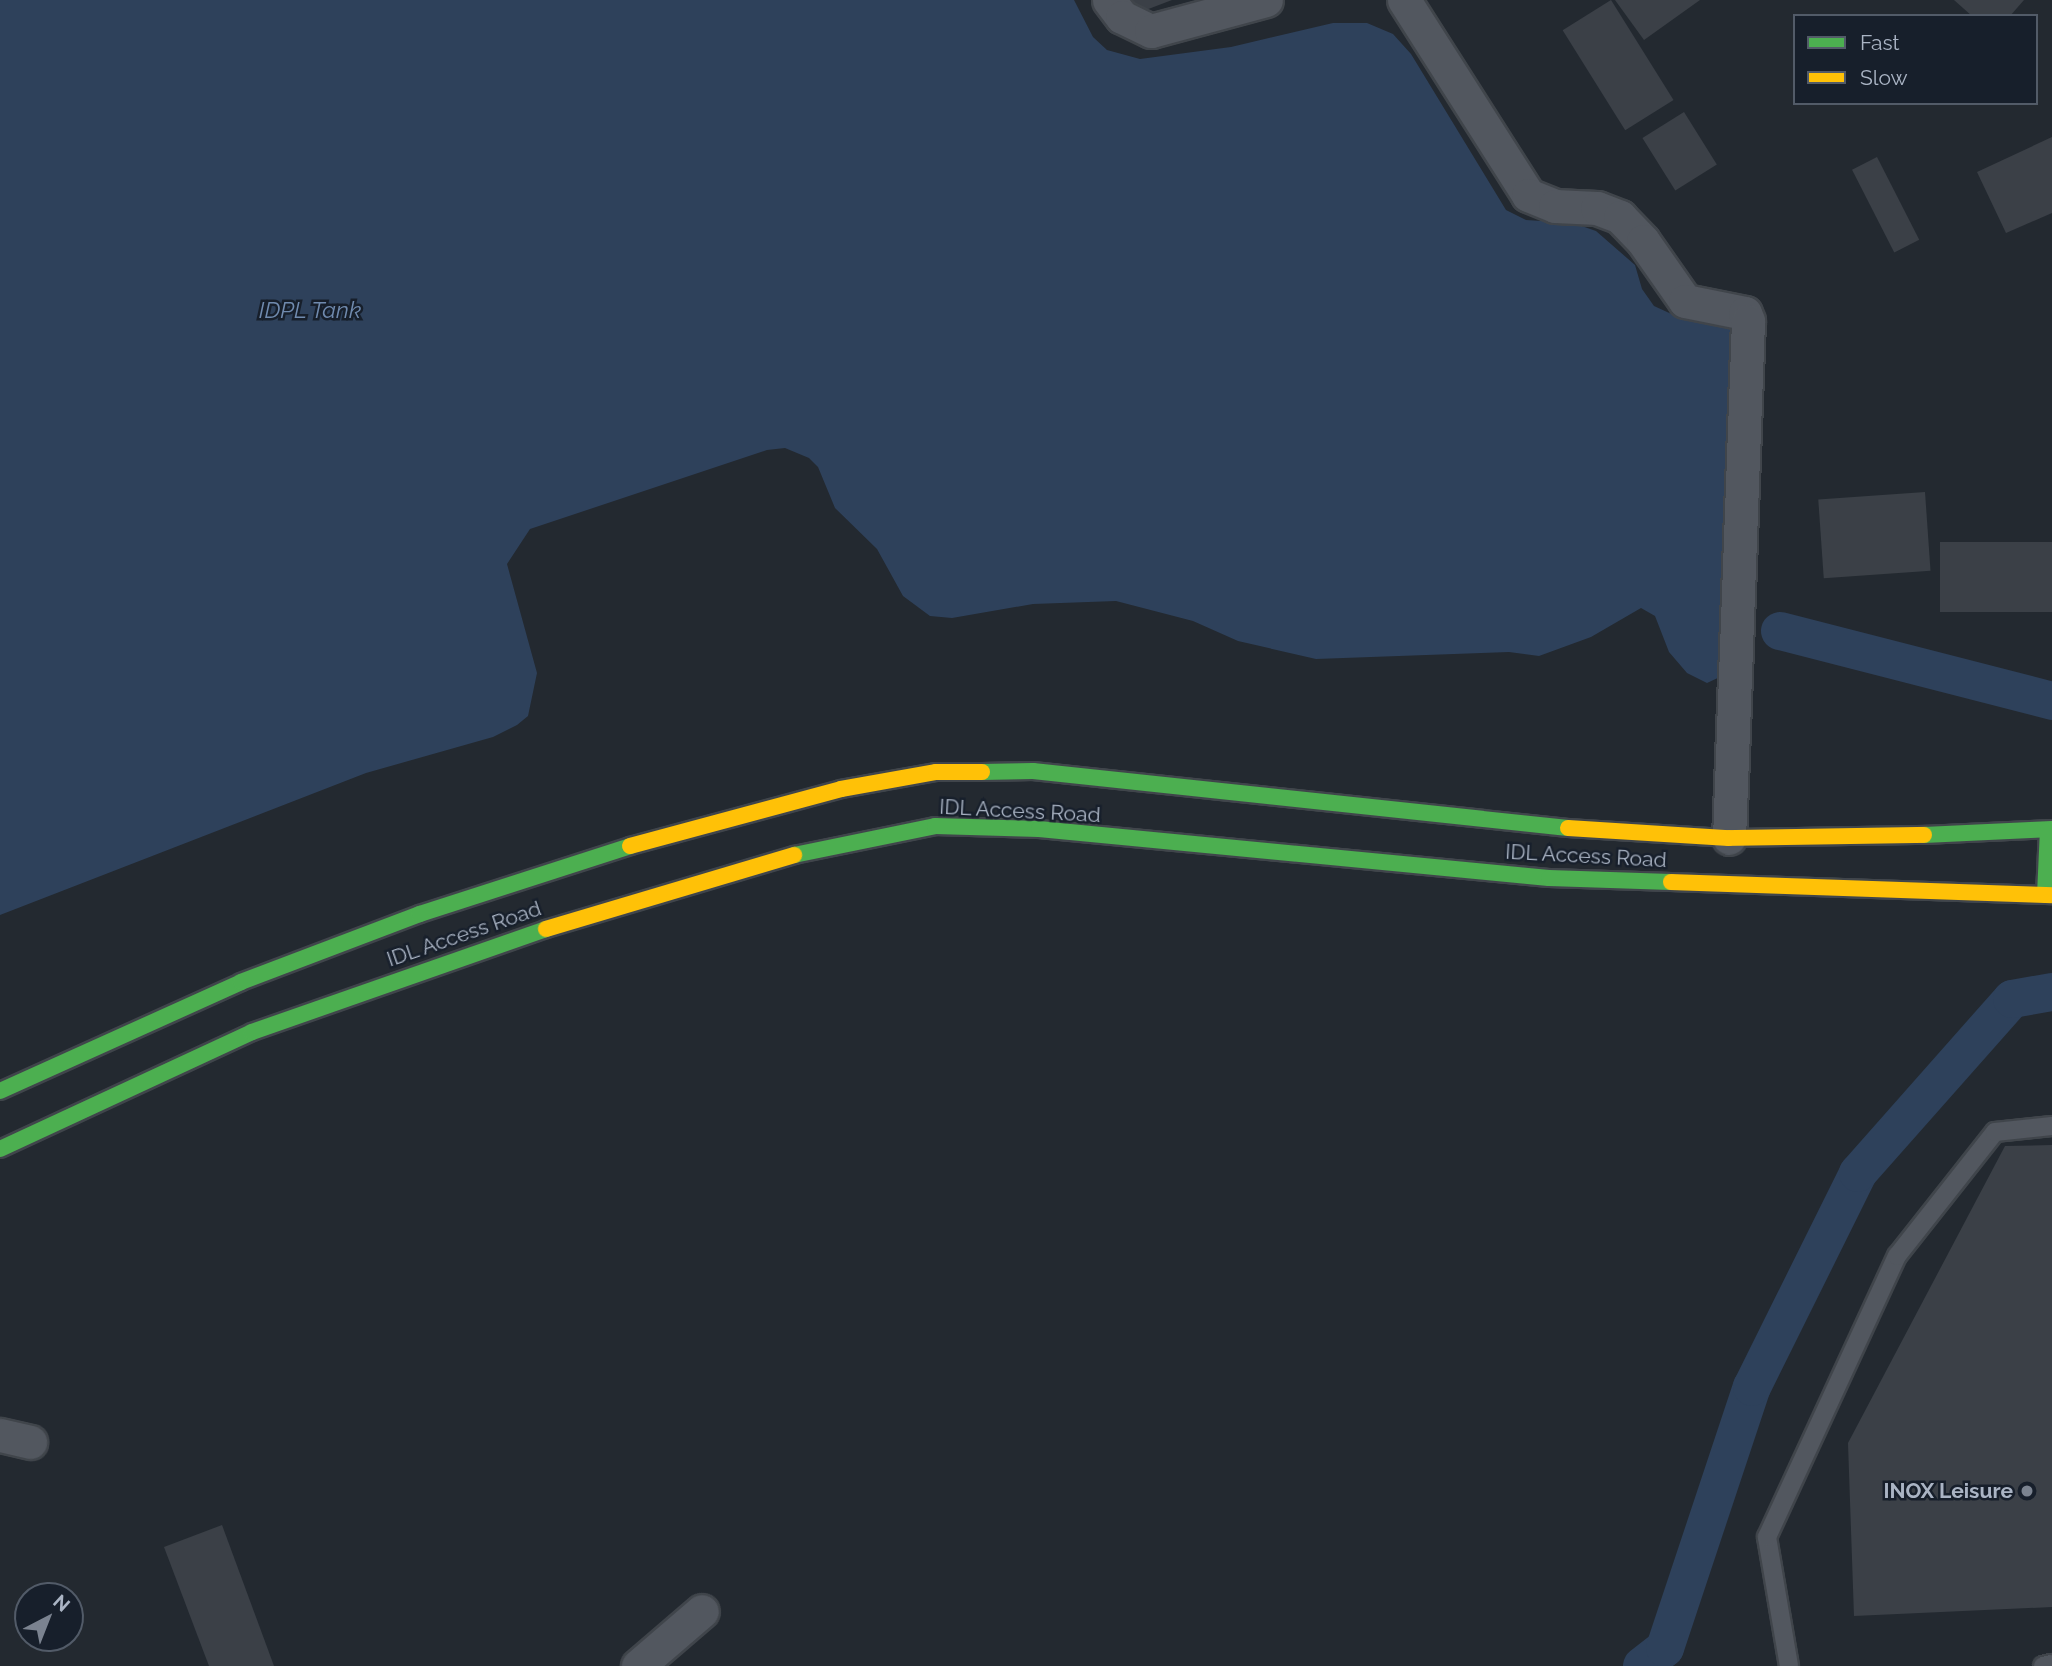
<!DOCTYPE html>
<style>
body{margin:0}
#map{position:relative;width:2052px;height:1666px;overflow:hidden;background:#232930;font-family:Raleway,sans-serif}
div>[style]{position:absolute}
.water>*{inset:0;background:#2e415b}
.canal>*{height:38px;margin:-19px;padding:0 19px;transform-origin:19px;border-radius:19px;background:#2e415b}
.building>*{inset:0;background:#3b4047;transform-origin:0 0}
.roads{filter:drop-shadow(2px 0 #40454b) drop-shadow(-2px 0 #40454b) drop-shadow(0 2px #40454b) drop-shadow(0 -2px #40454b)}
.lane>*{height:18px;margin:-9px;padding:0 9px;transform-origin:9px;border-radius:9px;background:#52575f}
.street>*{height:33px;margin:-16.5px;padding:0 16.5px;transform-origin:16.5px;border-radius:16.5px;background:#52575f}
.fast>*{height:16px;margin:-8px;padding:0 8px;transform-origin:8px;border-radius:8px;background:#4caf50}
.slow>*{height:16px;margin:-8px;padding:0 8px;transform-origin:8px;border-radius:8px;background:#ffc107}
.dots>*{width:19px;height:19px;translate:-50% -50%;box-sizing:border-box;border:4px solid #171f2b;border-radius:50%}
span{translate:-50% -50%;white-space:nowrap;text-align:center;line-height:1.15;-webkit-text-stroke:5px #171f2b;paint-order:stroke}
.street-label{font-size:21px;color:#aab4c4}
.poi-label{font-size:21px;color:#aab4c4;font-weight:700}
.right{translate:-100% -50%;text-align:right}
.water-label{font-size:23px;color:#708baf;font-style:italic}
.legend{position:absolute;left:1793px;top:14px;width:245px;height:91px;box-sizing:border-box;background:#171f2b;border:2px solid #525b68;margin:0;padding:9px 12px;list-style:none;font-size:21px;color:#aab4c4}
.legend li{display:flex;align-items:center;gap:14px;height:35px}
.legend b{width:35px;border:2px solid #525b68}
.north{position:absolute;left:14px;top:1582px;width:70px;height:70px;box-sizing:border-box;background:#171f2b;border:2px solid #525b68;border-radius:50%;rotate:42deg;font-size:19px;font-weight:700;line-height:28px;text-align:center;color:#aab4c4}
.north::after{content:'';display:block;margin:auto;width:24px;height:32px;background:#7b8390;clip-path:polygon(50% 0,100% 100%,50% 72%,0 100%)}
</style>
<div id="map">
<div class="water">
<i style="clip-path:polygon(0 0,1074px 0,1093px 37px,1107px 50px,1140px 59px,1231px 47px,1333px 23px,1367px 23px,1393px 34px,1411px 54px,1506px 210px,1526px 220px,1573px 223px,1596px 231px,1635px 265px,1642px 289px,1654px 306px,1678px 317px,1732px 326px,1722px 676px,1707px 683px,1687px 673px,1669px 652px,1655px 616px,1641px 608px,1591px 637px,1539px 656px,1509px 652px,1316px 659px,1238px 641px,1193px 621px,1116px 601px,1033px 604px,952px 618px,930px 616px,903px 596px,877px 549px,835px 508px,818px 467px,809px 458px,785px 448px,767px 450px,530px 529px,507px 564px,537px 673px,528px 716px,517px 725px,493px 737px,366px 773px,0 915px)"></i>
</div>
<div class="canal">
<i style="left:1780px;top:631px;width:281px;rotate:14.4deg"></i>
<i style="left:1642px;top:1666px;width:29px;rotate:-38deg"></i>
<i style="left:1665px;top:1648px;width:275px;rotate:-71.6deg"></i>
<i style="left:1752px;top:1387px;width:239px;rotate:-63.6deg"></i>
<i style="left:1858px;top:1173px;width:232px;rotate:-48.5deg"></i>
<i style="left:2012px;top:999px;width:41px;rotate:-9.9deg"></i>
</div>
<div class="building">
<i style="clip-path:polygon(1133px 0,1172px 0,1138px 13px)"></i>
<i style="left:1611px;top:0;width:118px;height:57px;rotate:58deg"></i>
<i style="clip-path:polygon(1615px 0,1700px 0,1644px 40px)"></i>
<i style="clip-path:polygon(1954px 0,2024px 0,2010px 16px,1972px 16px)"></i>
<i style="left:1684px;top:112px;width:62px;height:49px;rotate:58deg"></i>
<i style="clip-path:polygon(2052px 137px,2052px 213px,2006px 233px,1977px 172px)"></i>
<i style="left:1877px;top:157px;width:93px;height:28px;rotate:63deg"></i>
<i style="left:1925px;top:492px;width:79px;height:107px;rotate:86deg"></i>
<i style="left:2052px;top:542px;width:70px;height:112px;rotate:90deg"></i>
<i style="clip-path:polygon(2052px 1145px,2052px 1607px,1854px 1616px,1848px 1443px,2005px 1146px)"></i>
<i style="clip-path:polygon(222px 1525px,274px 1666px,209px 1666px,164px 1547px)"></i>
</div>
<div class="roads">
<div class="lane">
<i style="left:1789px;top:1666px;width:131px;rotate:-99.7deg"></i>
<i style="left:1767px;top:1537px;width:310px;rotate:-65.2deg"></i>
<i style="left:1897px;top:1256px;width:158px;rotate:-51.7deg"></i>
<i style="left:1995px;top:1132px;width:57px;rotate:-6deg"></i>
<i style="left:2043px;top:1666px;width:9px;rotate:-13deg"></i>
</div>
<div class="street">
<i style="left:1109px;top:0;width:21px;rotate:53deg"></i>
<i style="left:1122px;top:17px;width:32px;rotate:26deg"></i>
<i style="left:1151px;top:31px;width:119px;rotate:-15.1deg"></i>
<i style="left:1404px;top:0;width:231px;rotate:57.5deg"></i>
<i style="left:1528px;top:195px;width:29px;rotate:22deg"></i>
<i style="left:1555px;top:206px;width:42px;rotate:2.7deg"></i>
<i style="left:1597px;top:208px;width:25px;rotate:21deg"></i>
<i style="left:1620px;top:217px;width:33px;rotate:46deg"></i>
<i style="left:1643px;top:241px;width:73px;rotate:55deg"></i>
<i style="left:1685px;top:301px;width:61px;rotate:11.3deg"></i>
<i style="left:1745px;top:313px;width:9px;rotate:69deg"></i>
<i style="left:1748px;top:321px;width:517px;rotate:92.1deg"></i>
<i style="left:0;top:1435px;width:31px;rotate:13deg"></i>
<i style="left:638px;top:1666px;width:84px;rotate:-40.7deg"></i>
</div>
<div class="fast">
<i style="left:982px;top:772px;width:51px;rotate:-1.1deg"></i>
<i style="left:1033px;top:771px;width:538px;rotate:6.08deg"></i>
<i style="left:1924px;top:835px;width:128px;rotate:-2.7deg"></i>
<i style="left:794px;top:855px;width:144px;rotate:-11.6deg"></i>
<i style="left:935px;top:826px;width:104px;rotate:1.7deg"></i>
<i style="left:1039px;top:829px;width:512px;rotate:5.49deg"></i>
<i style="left:1549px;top:878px;width:122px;rotate:1.9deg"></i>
<i style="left:2045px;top:895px;width:65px;rotate:-87.4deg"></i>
<i style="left:0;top:1091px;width:265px;rotate:-24.3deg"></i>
<i style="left:241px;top:982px;width:191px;rotate:-20.8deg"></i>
<i style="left:420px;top:914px;width:221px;rotate:-17.9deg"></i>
<i style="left:0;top:1149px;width:278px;rotate:-24.9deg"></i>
<i style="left:252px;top:1032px;width:312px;rotate:-19.3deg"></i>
</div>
<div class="slow">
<i style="left:1568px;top:828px;width:161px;rotate:3.6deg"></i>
<i style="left:1729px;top:838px;width:195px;rotate:-0.9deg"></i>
<i style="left:630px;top:846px;width:219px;rotate:-15.1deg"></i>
<i style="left:841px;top:789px;width:97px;rotate:-10.1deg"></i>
<i style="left:936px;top:772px;width:46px"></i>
<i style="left:1671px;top:882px;width:381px;rotate:2deg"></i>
<i style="left:546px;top:929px;width:259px;rotate:-16.6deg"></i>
</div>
</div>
<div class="dots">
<i style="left:2027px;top:1491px;background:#7b8390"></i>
</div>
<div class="street-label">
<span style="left:1020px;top:811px;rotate:3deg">IDL Access Road</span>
<span style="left:1586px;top:856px;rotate:3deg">IDL Access Road</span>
<span style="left:464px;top:934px;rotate:-19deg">IDL Access Road</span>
</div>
<div class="poi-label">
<span class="right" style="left:2013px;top:1491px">INOX Leisure</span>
</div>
<div class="water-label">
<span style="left:310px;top:310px">IDPL Tank</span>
</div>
<ul class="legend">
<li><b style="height:9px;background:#4caf50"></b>Fast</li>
<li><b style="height:9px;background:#ffc107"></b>Slow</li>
</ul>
<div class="north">N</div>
</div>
